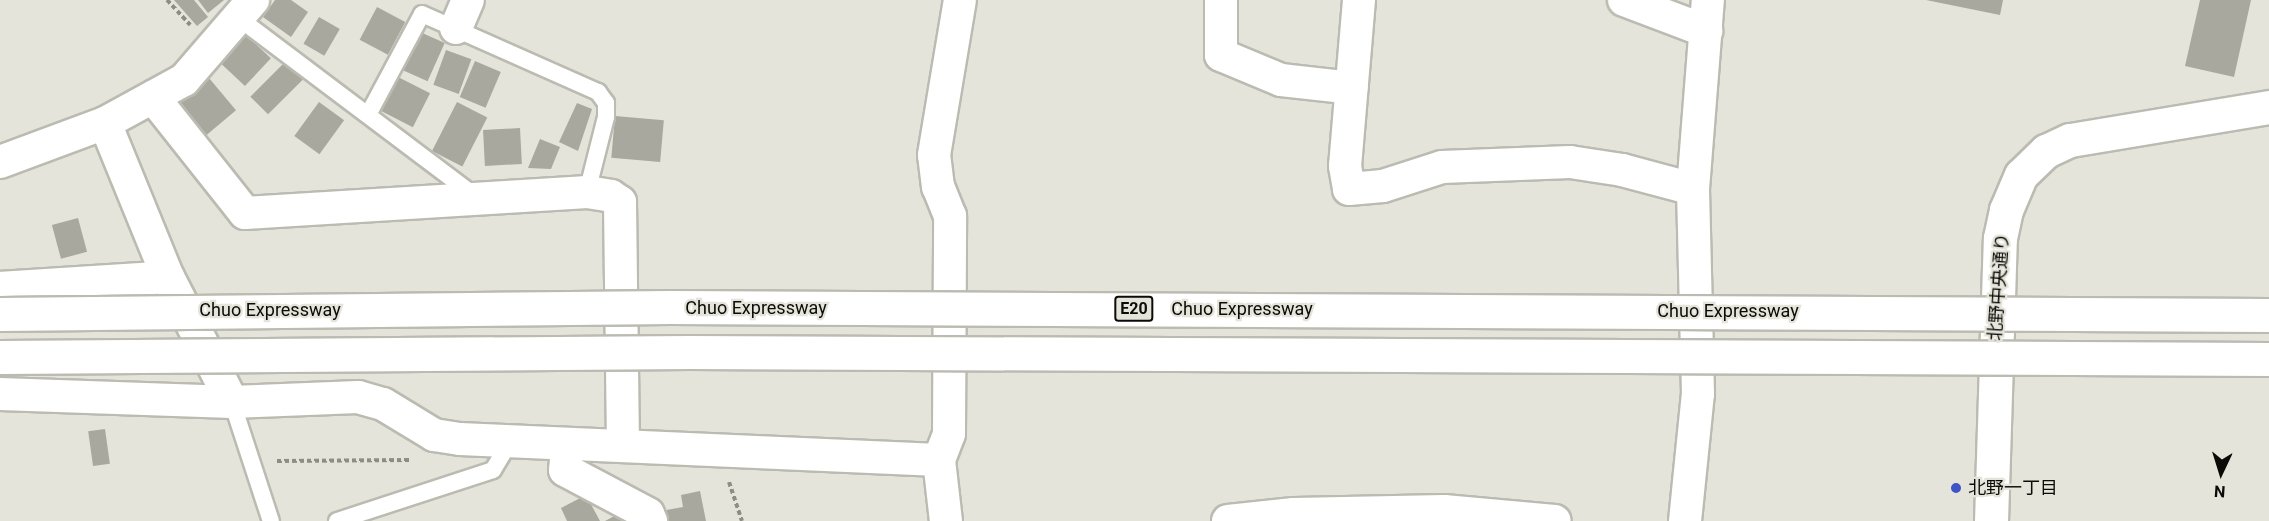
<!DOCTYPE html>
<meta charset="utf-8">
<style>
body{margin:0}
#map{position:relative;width:2269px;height:521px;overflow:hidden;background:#e5e4da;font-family:Roboto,"Noto Sans JP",sans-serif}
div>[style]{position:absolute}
.building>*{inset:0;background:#a8a89e;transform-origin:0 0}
.path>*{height:4px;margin-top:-2px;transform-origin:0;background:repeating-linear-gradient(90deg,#8e8d85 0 4.5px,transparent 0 7.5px)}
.roads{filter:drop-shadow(2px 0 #bbbbb1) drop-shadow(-2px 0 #bbbbb1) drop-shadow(0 2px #bbbbb1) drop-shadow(0 -2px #bbbbb1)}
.service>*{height:16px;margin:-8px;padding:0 8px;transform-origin:8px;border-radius:8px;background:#fff}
.minor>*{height:32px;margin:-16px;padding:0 16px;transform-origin:16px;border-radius:16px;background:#fff}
.tertiary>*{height:33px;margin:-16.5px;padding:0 16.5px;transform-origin:16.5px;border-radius:16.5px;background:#fff}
.bridges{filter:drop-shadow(2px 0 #bbbbb1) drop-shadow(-2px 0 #bbbbb1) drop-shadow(0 2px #bbbbb1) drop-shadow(0 -2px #bbbbb1)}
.motorway-bridge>*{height:33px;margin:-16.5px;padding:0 16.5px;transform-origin:16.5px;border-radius:16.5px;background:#fff}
.dots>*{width:16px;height:16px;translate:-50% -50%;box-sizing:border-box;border:3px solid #e5e4da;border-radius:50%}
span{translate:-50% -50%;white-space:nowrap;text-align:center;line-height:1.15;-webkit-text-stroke:4.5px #e5e4da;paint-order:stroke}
.shield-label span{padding:2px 4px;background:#e5e4da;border:2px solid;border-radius:4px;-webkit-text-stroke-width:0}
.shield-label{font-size:16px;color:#0c0b08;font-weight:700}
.street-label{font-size:18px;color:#0c0b08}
.poi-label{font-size:18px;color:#0c0b08}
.left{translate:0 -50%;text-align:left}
.north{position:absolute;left:2191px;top:443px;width:60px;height:60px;-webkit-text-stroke:4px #e5e4da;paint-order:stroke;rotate:184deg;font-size:16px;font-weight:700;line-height:24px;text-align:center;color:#0c0b08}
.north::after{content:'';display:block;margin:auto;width:21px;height:27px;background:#0c0b08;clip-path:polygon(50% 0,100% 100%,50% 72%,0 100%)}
</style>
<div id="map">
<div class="building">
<i style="clip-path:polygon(174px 0,194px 0,208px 17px,197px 26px)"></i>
<i style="clip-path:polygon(198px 0,224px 0,208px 13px)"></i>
<i style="clip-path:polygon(275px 0,291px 0,308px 12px,291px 37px,263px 17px)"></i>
<i style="clip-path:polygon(1926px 0,2003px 0,2000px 15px)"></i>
<i style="clip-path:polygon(2200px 0,2251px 0,2234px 77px,2185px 66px)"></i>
<i style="left:377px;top:7px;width:32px;height:37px;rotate:28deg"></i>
<i style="left:319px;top:17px;width:24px;height:31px;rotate:30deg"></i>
<i style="left:420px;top:32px;width:27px;height:42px;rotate:24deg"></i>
<i style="left:246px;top:35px;width:34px;height:38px;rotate:43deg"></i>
<i style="left:446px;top:50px;width:27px;height:37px;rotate:20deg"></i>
<i style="left:475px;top:61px;width:28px;height:39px;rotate:23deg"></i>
<i style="left:285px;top:62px;width:25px;height:49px;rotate:45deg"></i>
<i style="left:398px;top:77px;width:36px;height:38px;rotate:27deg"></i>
<i style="left:209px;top:78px;width:42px;height:47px;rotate:50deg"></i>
<i style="left:319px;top:102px;width:31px;height:42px;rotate:36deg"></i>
<i style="left:457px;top:102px;width:34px;height:55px;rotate:27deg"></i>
<i style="clip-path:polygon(577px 103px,592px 109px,578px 151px,559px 142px)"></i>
<i style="left:615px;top:116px;width:49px;height:42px;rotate:5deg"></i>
<i style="left:520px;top:128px;width:36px;height:37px;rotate:87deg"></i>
<i style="clip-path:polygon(540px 139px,560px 147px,551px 169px,528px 168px)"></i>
<i style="left:78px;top:218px;width:35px;height:27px;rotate:75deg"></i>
<i style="left:105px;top:429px;width:35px;height:17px;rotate:82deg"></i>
<i style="clip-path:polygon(700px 491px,706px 521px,662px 521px,661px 511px,683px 507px,681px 495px)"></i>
<i style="clip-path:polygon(586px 495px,600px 521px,567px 521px,561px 508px)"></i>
<i style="clip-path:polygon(620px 513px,626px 521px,605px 521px)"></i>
</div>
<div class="path">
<i style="left:167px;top:0;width:34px;rotate:47deg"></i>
<i style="left:277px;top:461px;width:133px;rotate:-0.4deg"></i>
<i style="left:729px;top:482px;width:41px;rotate:71.6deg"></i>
</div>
<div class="roads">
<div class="service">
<i style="left:240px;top:19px;width:296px;rotate:37deg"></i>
<i style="left:369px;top:113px;width:112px;rotate:-61.8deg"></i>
<i style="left:422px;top:14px;width:193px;rotate:23.9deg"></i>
<i style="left:598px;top:92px;width:14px;rotate:54deg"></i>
<i style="left:606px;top:103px;width:14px;rotate:90deg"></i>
<i style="left:606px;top:117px;width:77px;rotate:104.2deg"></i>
<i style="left:232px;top:402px;width:125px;rotate:71.9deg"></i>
<i style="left:337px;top:521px;width:164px;rotate:-18.1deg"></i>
<i style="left:493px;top:470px;width:31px;rotate:-59deg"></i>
</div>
<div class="minor">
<i style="left:1221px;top:0;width:55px;rotate:90deg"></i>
<i style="left:1221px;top:55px;width:65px;rotate:22.6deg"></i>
<i style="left:1281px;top:80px;width:71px;rotate:6.4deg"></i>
<i style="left:1359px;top:0;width:167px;rotate:94.8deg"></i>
<i style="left:1345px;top:166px;width:23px;rotate:80deg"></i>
<i style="left:1349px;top:189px;width:34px;rotate:-5deg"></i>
<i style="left:1383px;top:186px;width:62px;rotate:-17.9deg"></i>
<i style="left:1442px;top:167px;width:128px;rotate:-2.2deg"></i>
<i style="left:1570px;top:162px;width:53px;rotate:8.7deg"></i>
<i style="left:1622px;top:170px;width:73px;rotate:15deg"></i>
<i style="left:1624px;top:0;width:88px;rotate:20.7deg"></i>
<i style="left:456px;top:28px;width:30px;rotate:-67deg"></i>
<i style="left:153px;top:97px;width:148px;rotate:51.6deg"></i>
<i style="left:245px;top:213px;width:343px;rotate:-3.5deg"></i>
<i style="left:587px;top:192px;width:24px;rotate:9deg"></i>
<i style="left:611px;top:196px;width:11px;rotate:34deg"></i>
<i style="left:620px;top:202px;width:243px;rotate:89.3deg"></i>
<i style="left:105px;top:123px;width:166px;rotate:67.8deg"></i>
<i style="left:168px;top:277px;width:140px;rotate:62.9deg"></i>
<i style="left:0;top:162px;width:112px;rotate:-20.4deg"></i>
<i style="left:105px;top:123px;width:90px;rotate:-28.6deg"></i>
<i style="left:184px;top:80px;width:106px;rotate:-49.2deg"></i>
<i style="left:0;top:288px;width:168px;rotate:-3.7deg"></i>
<i style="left:0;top:394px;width:232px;rotate:2deg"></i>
<i style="left:232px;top:402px;width:126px;rotate:-2.3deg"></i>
<i style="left:358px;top:397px;width:26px;rotate:16deg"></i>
<i style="left:383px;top:404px;width:60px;rotate:31.3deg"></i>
<i style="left:434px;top:435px;width:26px;rotate:9deg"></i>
<i style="left:460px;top:439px;width:479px;rotate:2.5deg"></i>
<i style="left:939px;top:460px;width:61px;rotate:83.5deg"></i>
<i style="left:567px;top:444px;width:26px;rotate:94deg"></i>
<i style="left:565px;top:470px;width:94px;rotate:27.9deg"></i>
<i style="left:648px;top:514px;width:8px;rotate:67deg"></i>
<i style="left:939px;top:460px;width:28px;rotate:-69deg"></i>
<i style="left:949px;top:434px;width:218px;rotate:-89.7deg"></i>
<i style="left:950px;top:216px;width:31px;rotate:-112deg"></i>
<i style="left:938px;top:187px;width:32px;rotate:-97deg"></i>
<i style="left:934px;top:155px;width:157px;rotate:-80.5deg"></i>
<i style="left:1228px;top:521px;width:66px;rotate:-6.1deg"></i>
<i style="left:1294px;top:514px;width:150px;rotate:-1.1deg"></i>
<i style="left:1444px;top:511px;width:111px;rotate:5.1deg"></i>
<i style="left:1685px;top:521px;width:128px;rotate:-84.2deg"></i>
<i style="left:1698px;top:394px;width:205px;rotate:-91.4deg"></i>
<i style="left:1693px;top:189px;width:190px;rotate:-85.5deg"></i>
</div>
<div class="tertiary">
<i style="left:1991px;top:521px;width:283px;rotate:-88.2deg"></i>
<i style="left:2000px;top:238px;width:29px;rotate:-78deg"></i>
<i style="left:2006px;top:210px;width:38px;rotate:-67deg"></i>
<i style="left:2021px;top:175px;width:35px;rotate:-44deg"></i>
<i style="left:2046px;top:151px;width:26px;rotate:-25deg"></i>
<i style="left:2070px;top:140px;width:202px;rotate:-9.4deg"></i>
</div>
</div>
<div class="bridges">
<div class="motorway-bridge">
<i style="left:0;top:314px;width:671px;rotate:-0.6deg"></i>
<i style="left:671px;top:307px;width:1598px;rotate:0.29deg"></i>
<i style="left:0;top:357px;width:689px;rotate:-0.42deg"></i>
<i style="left:689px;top:352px;width:1580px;rotate:0.25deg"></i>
</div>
</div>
<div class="dots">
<i style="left:1956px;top:488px;background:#3d54c6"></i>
</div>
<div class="shield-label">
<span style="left:1134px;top:309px">E20</span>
</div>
<div class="street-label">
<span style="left:1999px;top:287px;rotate:-86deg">北野中央通り</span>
<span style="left:756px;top:308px">Chuo Expressway</span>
<span style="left:1242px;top:309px">Chuo Expressway</span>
<span style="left:270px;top:310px">Chuo Expressway</span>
<span style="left:1728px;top:311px">Chuo Expressway</span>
</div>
<div class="poi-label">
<span class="left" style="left:1968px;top:488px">北野一丁目</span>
</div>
<div class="north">N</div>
</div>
